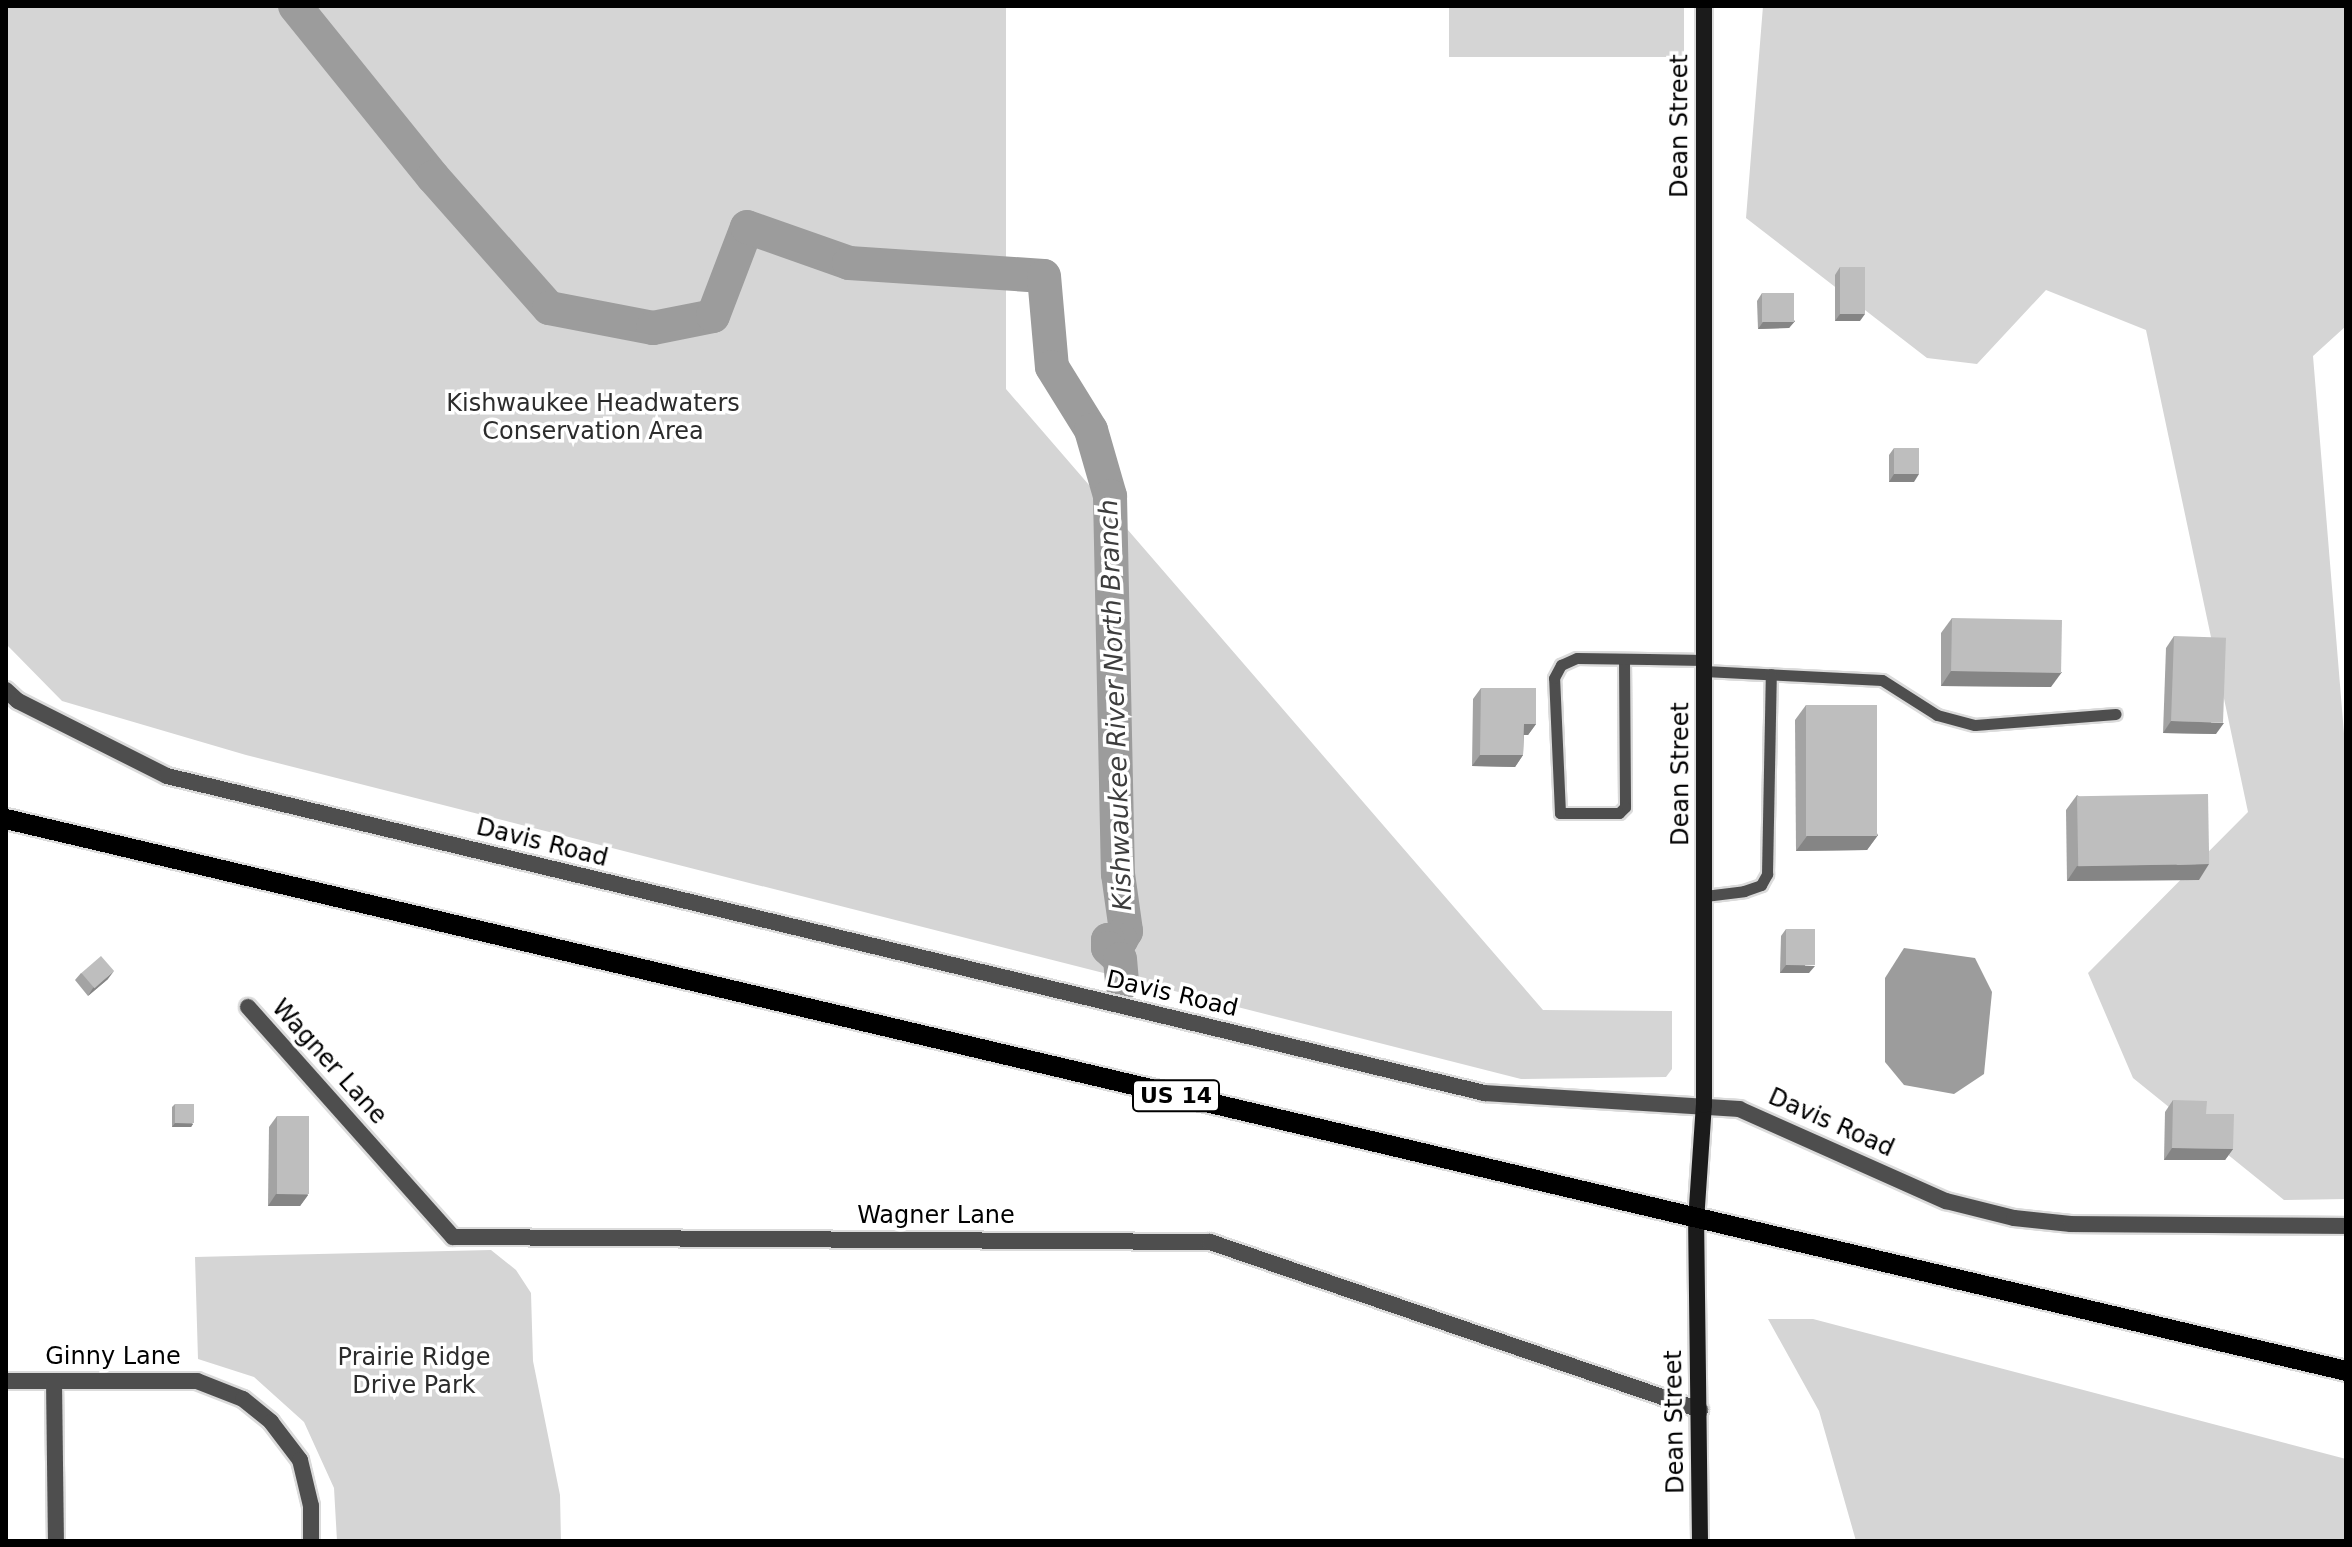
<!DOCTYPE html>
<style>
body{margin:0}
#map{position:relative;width:2352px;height:1547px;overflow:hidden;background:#fff;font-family:"DejaVu Sans",sans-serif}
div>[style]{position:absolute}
.green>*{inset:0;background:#d5d5d5;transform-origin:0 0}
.water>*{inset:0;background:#9c9c9c}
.river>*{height:34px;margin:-17px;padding:0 17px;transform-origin:17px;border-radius:17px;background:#9c9c9c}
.roads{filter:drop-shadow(2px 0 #dbdbdb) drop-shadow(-2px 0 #dbdbdb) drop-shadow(0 2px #dbdbdb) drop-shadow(0 -2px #dbdbdb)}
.lane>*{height:11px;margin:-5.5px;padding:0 5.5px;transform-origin:5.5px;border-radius:5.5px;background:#4e4e4e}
.street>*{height:16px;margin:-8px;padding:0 8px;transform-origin:8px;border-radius:8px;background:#4e4e4e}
.secondary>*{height:16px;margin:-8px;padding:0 8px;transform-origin:8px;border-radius:8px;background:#1b1b1b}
.primary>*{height:20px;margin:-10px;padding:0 10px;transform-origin:10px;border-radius:10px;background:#000}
.wall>*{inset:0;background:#a3a3a3}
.shaded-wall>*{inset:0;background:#858585}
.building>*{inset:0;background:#bebebe;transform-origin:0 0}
span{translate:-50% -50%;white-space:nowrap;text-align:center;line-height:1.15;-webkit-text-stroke:7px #fff;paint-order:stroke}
.shield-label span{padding:2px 6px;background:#fff;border:2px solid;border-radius:6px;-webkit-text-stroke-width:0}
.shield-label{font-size:22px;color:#000;font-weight:700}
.street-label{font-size:24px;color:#000}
.park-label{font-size:24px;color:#2c2c2c}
.water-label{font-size:26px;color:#3d3d3d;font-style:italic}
.frame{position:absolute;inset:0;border:8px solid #000;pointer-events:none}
</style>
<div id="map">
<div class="green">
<i style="clip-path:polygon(6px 6px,1006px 6px,1006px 389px,1543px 1010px,1672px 1011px,1672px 1069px,1666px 1077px,1521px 1079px,246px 755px,62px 701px,6px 644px)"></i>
<i style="left:1449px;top:6px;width:235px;height:51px"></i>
<i style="clip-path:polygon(1763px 6px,2346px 6px,2346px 326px,2313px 356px,2346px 758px,2346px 1199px,2284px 1200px,2133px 1078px,2088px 973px,2248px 812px,2146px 330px,2046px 290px,1977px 364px,1927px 358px,1746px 218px)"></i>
<i style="clip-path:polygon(491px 1250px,516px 1270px,531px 1293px,533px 1361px,560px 1495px,561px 1541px,337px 1541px,334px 1488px,304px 1422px,254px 1377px,198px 1359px,195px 1257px)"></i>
<i style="clip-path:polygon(1768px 1319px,1813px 1319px,2346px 1459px,2346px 1541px,1856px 1541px,1819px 1411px)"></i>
</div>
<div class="water">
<i style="clip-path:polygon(1904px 948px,1975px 958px,1992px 992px,1984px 1074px,1954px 1094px,1904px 1085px,1885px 1062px,1885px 978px)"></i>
</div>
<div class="river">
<i style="left:295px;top:6px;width:220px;rotate:51.1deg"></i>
<i style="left:433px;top:177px;width:175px;rotate:48.5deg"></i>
<i style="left:549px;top:308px;width:106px;rotate:10.9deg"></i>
<i style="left:653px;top:328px;width:61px;rotate:-11.3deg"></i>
<i style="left:713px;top:316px;width:95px;rotate:-69.1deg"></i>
<i style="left:747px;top:227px;width:108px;rotate:19.4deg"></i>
<i style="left:849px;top:263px;width:195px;rotate:3.8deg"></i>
<i style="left:1044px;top:276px;width:91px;rotate:85deg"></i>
<i style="left:1052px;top:367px;width:74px;rotate:58.2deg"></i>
<i style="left:1091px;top:430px;width:69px;rotate:73.9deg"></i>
<i style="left:1110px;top:496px;width:378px;rotate:88.8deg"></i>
<i style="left:1118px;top:874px;width:58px;rotate:82deg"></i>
<i style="left:1126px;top:931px;width:10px;rotate:119deg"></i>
<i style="left:1121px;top:940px;width:13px;rotate:180deg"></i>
<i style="left:1108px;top:940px;width:8px;rotate:90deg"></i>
<i style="left:1108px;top:948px;width:16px;rotate:43deg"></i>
<i style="left:1120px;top:959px;width:25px;rotate:85deg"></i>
</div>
<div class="roads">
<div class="lane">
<i style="left:1624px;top:659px;width:148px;rotate:89.6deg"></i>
<i style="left:1625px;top:807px;width:8px;rotate:135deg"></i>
<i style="left:1619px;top:813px;width:59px;rotate:180deg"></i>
<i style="left:1560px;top:813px;width:135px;rotate:-92.5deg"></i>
<i style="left:1554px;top:678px;width:15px;rotate:-62deg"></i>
<i style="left:1561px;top:665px;width:17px;rotate:-24deg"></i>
<i style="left:1577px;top:658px;width:71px;rotate:0.8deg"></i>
<i style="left:1648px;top:659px;width:56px;rotate:1deg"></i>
<i style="left:1704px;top:671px;width:178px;rotate:2.9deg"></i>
<i style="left:1882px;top:680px;width:65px;rotate:32.5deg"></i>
<i style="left:1937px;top:715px;width:39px;rotate:15deg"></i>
<i style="left:1975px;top:725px;width:141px;rotate:-4.5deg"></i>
<i style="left:1705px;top:896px;width:39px;rotate:-7deg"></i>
<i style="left:1744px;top:891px;width:18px;rotate:-19deg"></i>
<i style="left:1761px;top:885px;width:13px;rotate:-61deg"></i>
<i style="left:1767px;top:874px;width:200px;rotate:-88.9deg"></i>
</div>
<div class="street">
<i style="left:6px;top:690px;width:16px;rotate:43deg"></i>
<i style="left:18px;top:701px;width:167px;rotate:26.7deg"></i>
<i style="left:167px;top:776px;width:1355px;rotate:13.53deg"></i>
<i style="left:1484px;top:1093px;width:256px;rotate:3.6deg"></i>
<i style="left:1739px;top:1109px;width:227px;rotate:24deg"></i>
<i style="left:1946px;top:1201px;width:70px;rotate:14deg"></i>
<i style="left:2014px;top:1218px;width:57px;rotate:6deg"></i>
<i style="left:2071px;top:1224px;width:275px;rotate:0.4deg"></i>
<i style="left:248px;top:1007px;width:308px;rotate:48.3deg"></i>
<i style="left:453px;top:1237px;width:757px;rotate:0.38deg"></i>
<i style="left:1210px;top:1242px;width:518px;rotate:18.92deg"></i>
<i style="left:6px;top:1381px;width:191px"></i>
<i style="left:197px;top:1381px;width:49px;rotate:21.4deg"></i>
<i style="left:243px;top:1399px;width:36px;rotate:39deg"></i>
<i style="left:271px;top:1422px;width:48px;rotate:52.7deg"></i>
<i style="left:300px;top:1460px;width:47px;rotate:76.6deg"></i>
<i style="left:311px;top:1506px;width:35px;rotate:90deg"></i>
<i style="left:54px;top:1381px;width:160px;rotate:89.3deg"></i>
</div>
<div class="secondary">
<i style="left:1700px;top:1541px;width:320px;rotate:-90.7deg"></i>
<i style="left:1696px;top:1221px;width:116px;rotate:-86.1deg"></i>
<i style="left:1704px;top:1105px;width:1099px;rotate:-90deg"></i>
</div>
<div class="primary">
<i style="left:6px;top:819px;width:2404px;rotate:13.27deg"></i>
</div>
</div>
<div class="wall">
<i style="clip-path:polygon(1840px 267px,1860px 321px,1835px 321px,1835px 275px)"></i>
<i style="clip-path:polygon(1762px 293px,1795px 321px,1789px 328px,1758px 329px,1757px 301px)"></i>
<i style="clip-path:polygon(1894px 448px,1914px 482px,1889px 482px,1889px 455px)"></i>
<i style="clip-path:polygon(1952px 618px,2051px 687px,1941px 686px,1941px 633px)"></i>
<i style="clip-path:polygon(2174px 636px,2216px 734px,2163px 733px,2166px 648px)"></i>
<i style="clip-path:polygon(1481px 688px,1536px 724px,1528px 735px,1524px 735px,1523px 755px,1515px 767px,1472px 766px,1473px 699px)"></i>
<i style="clip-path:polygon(1806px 705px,1878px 835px,1867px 850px,1796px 851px,1795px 720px)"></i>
<i style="clip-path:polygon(2077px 795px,2199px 880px,2067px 881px,2066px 810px)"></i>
<i style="clip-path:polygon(1786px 929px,1809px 973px,1780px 973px,1781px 936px)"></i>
<i style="clip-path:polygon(81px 973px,108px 979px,88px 996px,75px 980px)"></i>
<i style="clip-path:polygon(2173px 1100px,2206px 1114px,2233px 1149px,2225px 1160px,2164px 1160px,2165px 1112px)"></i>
<i style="clip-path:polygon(175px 1104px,193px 1124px,191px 1127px,172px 1127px,172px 1107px)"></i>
<i style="clip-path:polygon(277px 1116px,308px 1195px,300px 1206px,268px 1206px,269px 1127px)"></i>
</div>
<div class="shaded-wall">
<i style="clip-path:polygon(1840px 314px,1865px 314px,1860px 321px,1835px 321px)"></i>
<i style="clip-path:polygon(1795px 321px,1789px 328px,1758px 329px,1763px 322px)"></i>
<i style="clip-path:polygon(1894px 474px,1919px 474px,1914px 482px,1889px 482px)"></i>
<i style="clip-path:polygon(1951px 671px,2062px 672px,2051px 687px,1941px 686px)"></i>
<i style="clip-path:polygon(2171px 721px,2224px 723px,2216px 734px,2163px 733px)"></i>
<i style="clip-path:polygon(1524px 724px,1536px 724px,1528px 735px,1516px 735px)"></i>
<i style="clip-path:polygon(1480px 755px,1523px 755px,1515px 767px,1472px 766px)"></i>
<i style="clip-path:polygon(1878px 835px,1867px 850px,1796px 851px,1807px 836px)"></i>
<i style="clip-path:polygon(2209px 864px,2199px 880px,2067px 881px,2077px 866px)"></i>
<i style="clip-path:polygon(1786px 965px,1815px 966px,1809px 973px,1780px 973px)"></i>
<i style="clip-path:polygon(114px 971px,108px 979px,88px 996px,93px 988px)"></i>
<i style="clip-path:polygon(175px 1123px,193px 1124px,191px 1127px,172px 1127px)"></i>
<i style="clip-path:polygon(2172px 1148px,2233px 1149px,2225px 1160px,2164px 1160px)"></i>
<i style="clip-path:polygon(276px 1194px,308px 1195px,300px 1206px,268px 1206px)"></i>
</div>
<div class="building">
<i style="left:1840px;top:267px;width:25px;height:47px"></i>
<i style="left:1762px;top:293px;width:32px;height:29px"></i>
<i style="left:1894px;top:448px;width:25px;height:26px"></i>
<i style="left:1952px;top:618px;width:110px;height:53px;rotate:1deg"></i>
<i style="left:2174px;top:636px;width:52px;height:85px;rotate:2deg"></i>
<i style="clip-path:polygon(1481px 688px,1536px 688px,1536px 724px,1524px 724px,1523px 755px,1480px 755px)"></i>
<i style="left:1806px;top:705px;width:71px;height:131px"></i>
<i style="left:2208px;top:794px;width:70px;height:131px;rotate:89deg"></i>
<i style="left:1786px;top:929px;width:29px;height:36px"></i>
<i style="left:101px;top:956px;width:20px;height:26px;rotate:49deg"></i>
<i style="clip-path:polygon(2173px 1100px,2207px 1101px,2206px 1114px,2234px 1114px,2233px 1149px,2172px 1148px)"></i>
<i style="left:175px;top:1104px;width:19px;height:19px"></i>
<i style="left:277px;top:1116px;width:32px;height:78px"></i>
</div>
<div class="shield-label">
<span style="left:1176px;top:1096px">US 14</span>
</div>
<div class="street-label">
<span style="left:1680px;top:126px;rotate:-90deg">Dean Street</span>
<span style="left:1681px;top:774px;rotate:-90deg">Dean Street</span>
<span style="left:542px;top:843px;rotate:14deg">Davis Road</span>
<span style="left:1172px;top:994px;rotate:13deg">Davis Road</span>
<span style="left:329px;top:1062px;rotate:48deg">Wagner Lane</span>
<span style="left:1831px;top:1123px;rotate:24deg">Davis Road</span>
<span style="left:936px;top:1216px">Wagner Lane</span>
<span style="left:113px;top:1357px">Ginny Lane</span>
<span style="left:1675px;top:1422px;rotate:-91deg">Dean Street</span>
</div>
<div class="park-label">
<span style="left:593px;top:418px">Kishwaukee Headwaters<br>Conservation Area</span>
<span style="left:414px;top:1372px">Prairie Ridge<br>Drive Park</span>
</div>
<div class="water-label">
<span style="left:1116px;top:705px;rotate:-92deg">Kishwaukee River North Branch</span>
</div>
<div class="frame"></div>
</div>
